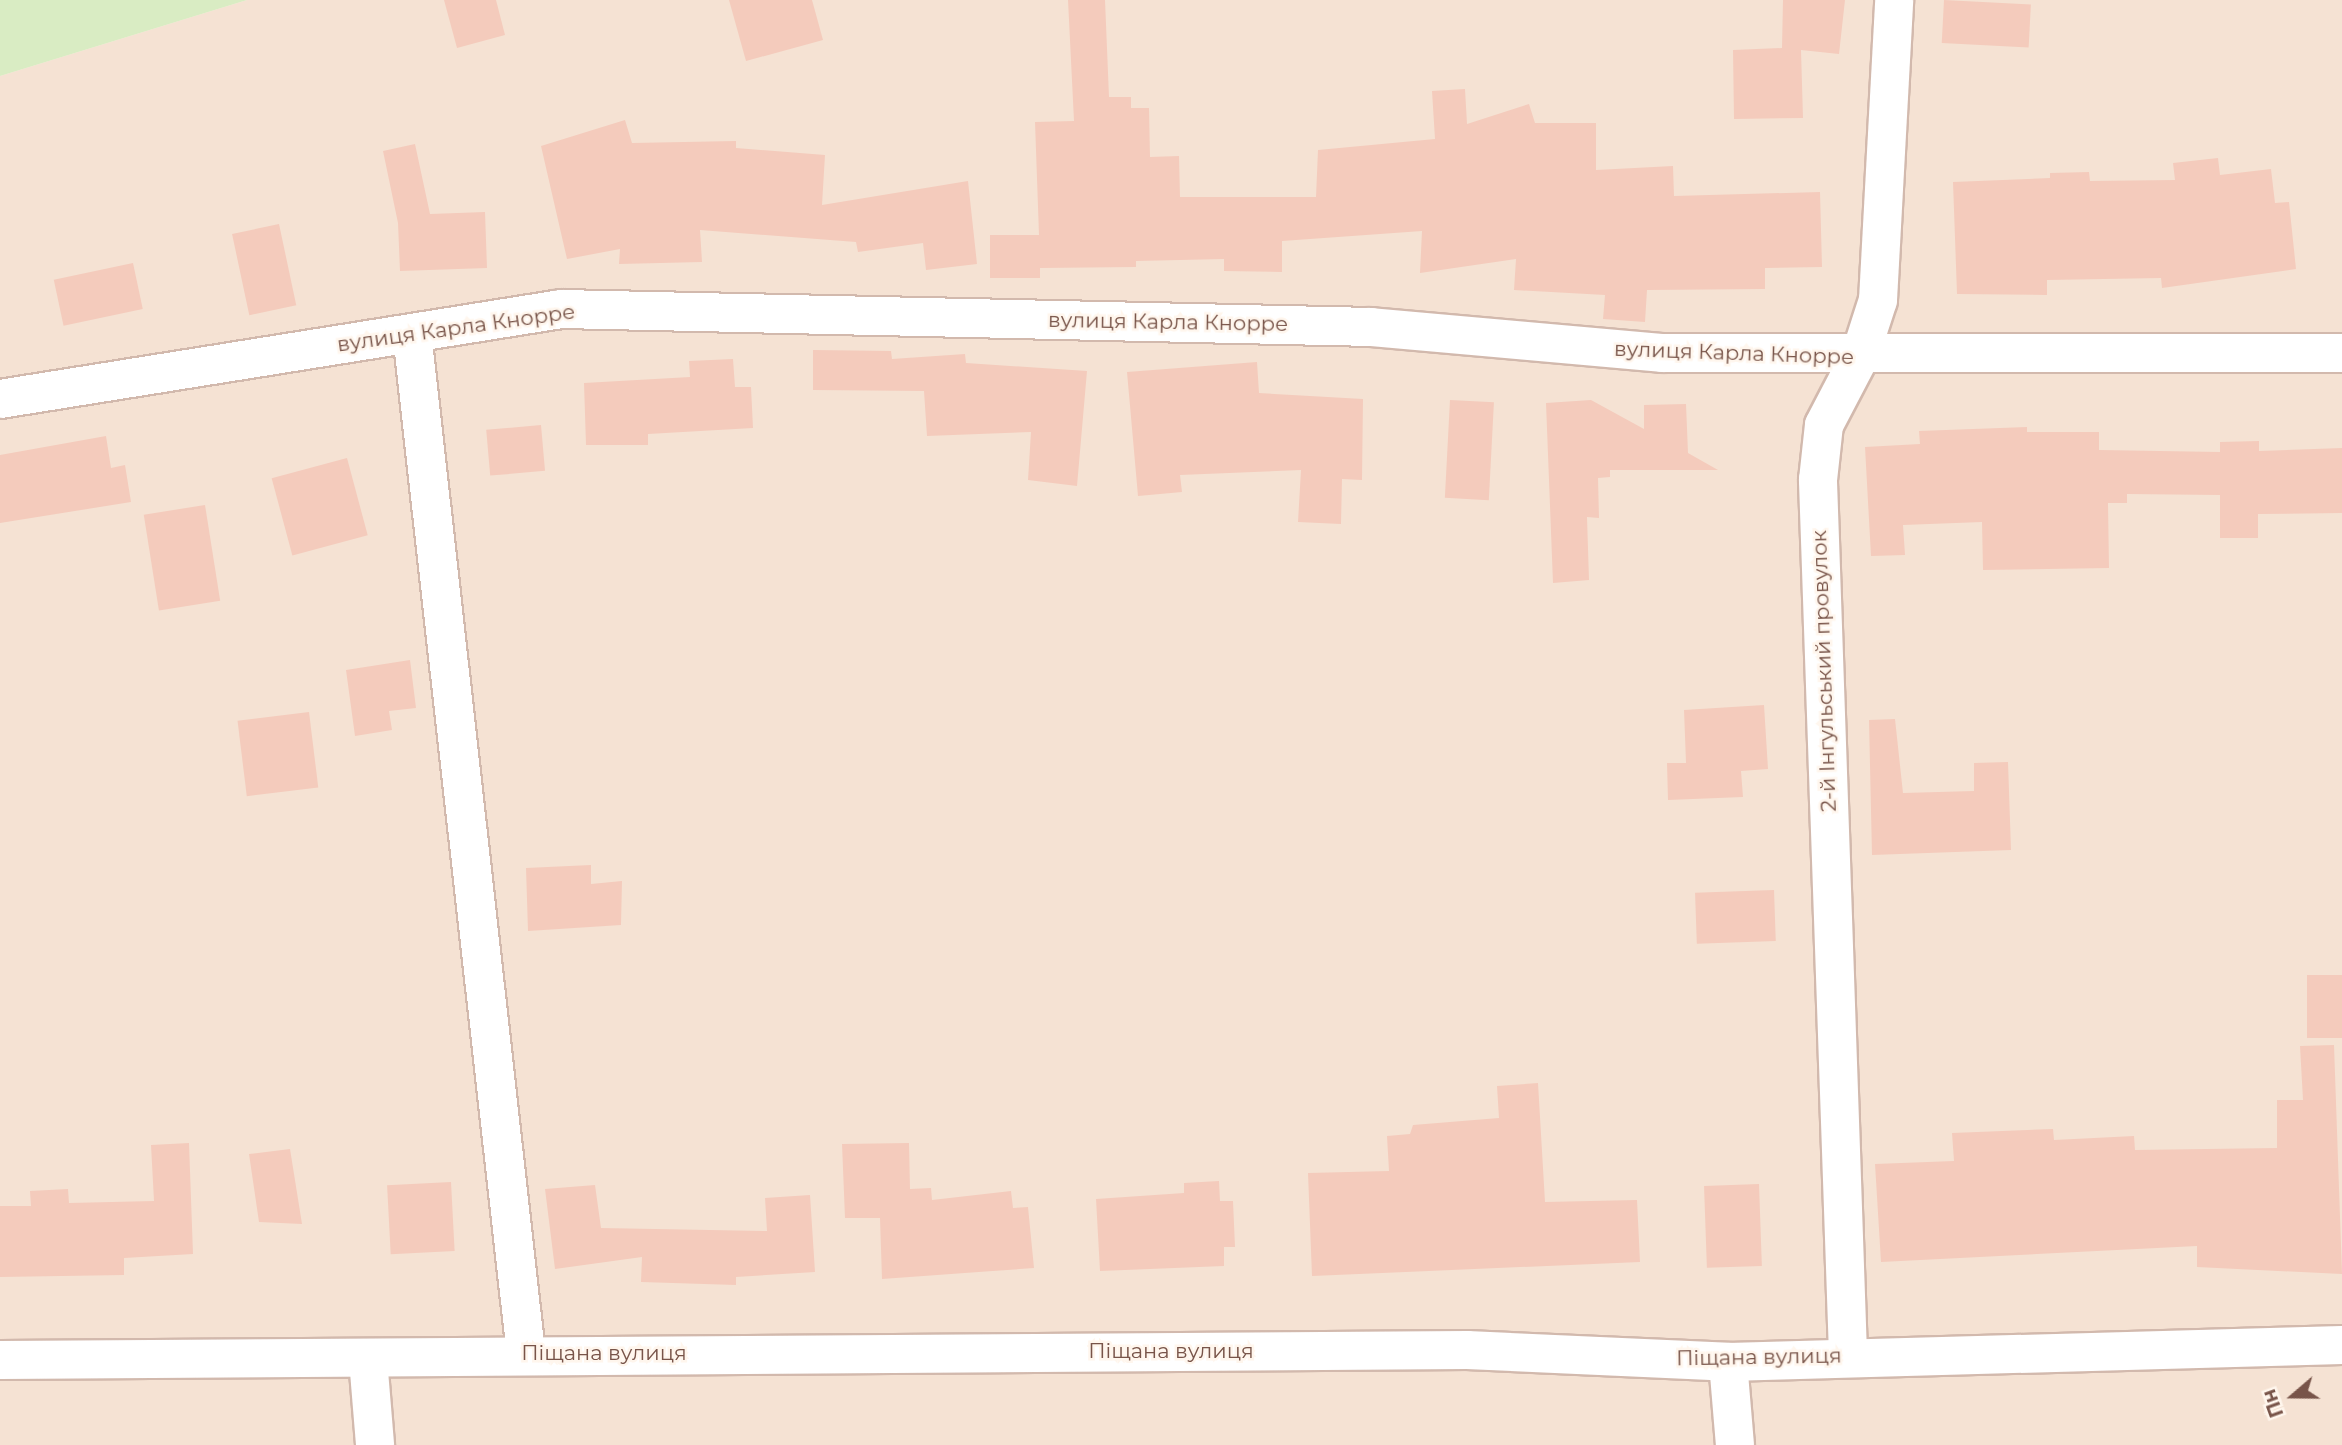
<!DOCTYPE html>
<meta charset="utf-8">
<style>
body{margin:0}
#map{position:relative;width:2342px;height:1445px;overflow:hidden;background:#fdf1e6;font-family:Montserrat,sans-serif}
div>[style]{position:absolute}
.residential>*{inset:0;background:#f5e2d3}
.green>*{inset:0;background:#d9ecc3}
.building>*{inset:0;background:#f4cbbc;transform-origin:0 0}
.roads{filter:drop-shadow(2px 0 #d2b9ad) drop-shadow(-2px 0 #d2b9ad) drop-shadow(0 2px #d2b9ad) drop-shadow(0 -2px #d2b9ad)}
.minor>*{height:38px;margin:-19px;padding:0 19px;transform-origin:19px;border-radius:19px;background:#fff}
span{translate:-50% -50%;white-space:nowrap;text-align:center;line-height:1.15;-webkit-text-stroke:5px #fff6ed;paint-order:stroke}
.street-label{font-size:21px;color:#785449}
.north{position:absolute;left:2258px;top:1361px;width:70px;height:70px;-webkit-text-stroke:5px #fff6ed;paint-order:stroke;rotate:250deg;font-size:19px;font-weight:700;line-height:28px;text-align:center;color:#785449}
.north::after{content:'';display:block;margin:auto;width:24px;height:32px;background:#785449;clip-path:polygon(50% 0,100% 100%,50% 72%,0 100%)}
</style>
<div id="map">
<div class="residential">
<i style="clip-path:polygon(247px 0,2342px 0,2342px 1445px,0 1445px,0 76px)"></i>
</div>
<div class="green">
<i style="clip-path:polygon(0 0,247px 0,0 76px)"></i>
</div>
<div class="building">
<i style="clip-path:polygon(444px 0,496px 0,505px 35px,457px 48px)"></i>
<i style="clip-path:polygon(729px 0,812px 0,823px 40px,746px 61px)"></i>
<i style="clip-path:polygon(1068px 0,1105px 0,1109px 97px,1131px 97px,1131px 108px,1149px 108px,1150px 157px,1179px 156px,1180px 197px,1316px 197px,1318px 150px,1435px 139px,1432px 91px,1465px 89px,1467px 124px,1529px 104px,1535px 123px,1596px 123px,1596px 170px,1673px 166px,1674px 196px,1820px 192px,1822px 267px,1765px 268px,1765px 289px,1647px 290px,1645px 322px,1603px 319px,1605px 295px,1514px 290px,1516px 259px,1420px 273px,1422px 231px,1282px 241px,1282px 272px,1224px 271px,1224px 259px,1136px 261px,1136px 267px,1040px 268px,1040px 278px,990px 278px,990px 235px,1039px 235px,1035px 122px,1074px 121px)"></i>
<i style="clip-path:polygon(1783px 0,1845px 0,1839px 54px,1801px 50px,1803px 118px,1734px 119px,1733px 50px,1782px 48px)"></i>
<i style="left:1944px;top:0;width:87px;height:43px;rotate:3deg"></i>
<i style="clip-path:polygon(625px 120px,632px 143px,736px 141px,736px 148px,825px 155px,822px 205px,968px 181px,977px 264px,926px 270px,923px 243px,858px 252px,856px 242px,700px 230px,702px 262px,619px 264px,620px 249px,567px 259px,541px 146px)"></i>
<i style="clip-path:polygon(415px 144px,430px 214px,485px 212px,487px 268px,400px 271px,398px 223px,383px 151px)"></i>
<i style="clip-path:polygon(2218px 158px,2220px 175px,2271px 169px,2275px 203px,2289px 202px,2296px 269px,2162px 288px,2161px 278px,2047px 280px,2047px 295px,1957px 294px,1953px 182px,2050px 178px,2050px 173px,2089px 172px,2090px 181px,2175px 180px,2173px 163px)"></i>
<i style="left:279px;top:224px;width:83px;height:48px;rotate:78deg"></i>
<i style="left:133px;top:263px;width:47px;height:81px;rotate:78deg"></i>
<i style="clip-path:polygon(813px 350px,891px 351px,892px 359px,965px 354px,966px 363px,1087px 371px,1077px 486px,1028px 480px,1031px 432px,927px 436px,924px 391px,813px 390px)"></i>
<i style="clip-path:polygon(733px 359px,735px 387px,751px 387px,753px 428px,648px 434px,648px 445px,586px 445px,584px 383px,690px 377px,689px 361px)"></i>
<i style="clip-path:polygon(1257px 362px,1259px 393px,1363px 399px,1362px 480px,1342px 479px,1341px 524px,1298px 522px,1301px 470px,1180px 475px,1182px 492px,1138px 496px,1127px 372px)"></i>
<i style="left:1450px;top:400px;width:44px;height:98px;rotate:3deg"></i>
<i style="clip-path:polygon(1591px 400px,1644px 429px,1644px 405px,1686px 404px,1688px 453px,1718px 470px,1610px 470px,1610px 477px,1598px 478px,1599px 518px,1587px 517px,1589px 580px,1553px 583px,1546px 403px)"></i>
<i style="left:541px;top:425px;width:46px;height:55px;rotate:85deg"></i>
<i style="clip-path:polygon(2027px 427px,2027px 432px,2099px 432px,2099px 450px,2220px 452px,2220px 442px,2259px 441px,2259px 451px,2342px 448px,2342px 513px,2258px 514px,2258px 538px,2220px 538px,2220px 495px,2127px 494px,2127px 503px,2108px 503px,2109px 568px,1983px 570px,1982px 522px,1903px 525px,1905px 555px,1871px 556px,1865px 447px,1920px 444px,1919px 431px)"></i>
<i style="clip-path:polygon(106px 436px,111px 468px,125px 465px,131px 502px,0 523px,0 455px)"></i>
<i style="left:347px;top:458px;width:80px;height:78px;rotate:75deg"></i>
<i style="left:205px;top:505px;width:97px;height:62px;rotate:81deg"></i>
<i style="clip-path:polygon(410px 660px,416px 708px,389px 711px,392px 730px,355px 736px,346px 670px)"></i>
<i style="clip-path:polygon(1764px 705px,1768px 769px,1741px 771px,1743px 797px,1668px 800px,1667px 763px,1686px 763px,1684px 710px)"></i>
<i style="left:309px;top:712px;width:76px;height:72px;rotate:83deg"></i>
<i style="clip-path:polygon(1895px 719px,1903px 793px,1974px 791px,1974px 763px,2008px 762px,2011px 850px,1872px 855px,1869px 720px)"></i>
<i style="clip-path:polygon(591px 865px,591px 884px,622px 881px,621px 925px,528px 931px,526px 868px)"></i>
<i style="left:1774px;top:890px;width:51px;height:79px;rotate:88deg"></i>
<i style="left:2342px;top:975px;width:63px;height:35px;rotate:90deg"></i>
<i style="clip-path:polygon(2334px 1045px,2342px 1274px,2197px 1267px,2197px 1246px,1881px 1262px,1875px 1164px,1954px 1161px,1952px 1133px,2053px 1129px,2054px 1140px,2134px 1136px,2135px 1150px,2277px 1148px,2277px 1100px,2303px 1100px,2300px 1046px)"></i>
<i style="clip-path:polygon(1538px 1083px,1545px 1202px,1637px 1200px,1640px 1262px,1312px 1276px,1308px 1173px,1389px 1171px,1387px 1136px,1410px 1134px,1413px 1125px,1499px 1118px,1497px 1086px)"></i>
<i style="clip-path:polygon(189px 1143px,193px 1254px,124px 1258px,124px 1275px,0 1277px,0 1206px,31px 1206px,30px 1191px,68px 1189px,69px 1203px,154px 1201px,151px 1145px)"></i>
<i style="clip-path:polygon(909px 1143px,910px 1189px,931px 1188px,932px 1200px,1011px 1191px,1013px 1208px,1028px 1207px,1034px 1268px,882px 1279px,880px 1218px,845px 1218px,842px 1144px)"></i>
<i style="clip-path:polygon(290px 1149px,302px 1224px,259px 1222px,249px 1154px)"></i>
<i style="clip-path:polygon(1219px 1181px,1220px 1201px,1233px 1201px,1235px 1247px,1224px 1247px,1224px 1266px,1100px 1271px,1096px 1199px,1184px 1193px,1184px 1183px)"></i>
<i style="left:451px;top:1182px;width:69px;height:64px;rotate:87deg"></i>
<i style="left:1759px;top:1184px;width:82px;height:55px;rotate:88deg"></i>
<i style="clip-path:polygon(595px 1185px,601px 1228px,767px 1231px,765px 1198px,810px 1195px,815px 1272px,736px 1277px,736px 1285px,641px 1282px,642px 1257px,555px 1269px,545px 1189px)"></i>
</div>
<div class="roads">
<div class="minor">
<i style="left:412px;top:334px;width:1025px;rotate:83.62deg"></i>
<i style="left:0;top:399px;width:568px;rotate:-9.11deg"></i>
<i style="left:561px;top:309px;width:810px;rotate:1.27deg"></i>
<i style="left:1371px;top:327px;width:292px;rotate:5.1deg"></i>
<i style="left:1662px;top:353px;width:680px"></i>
<i style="left:1848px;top:1354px;width:875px;rotate:-91.97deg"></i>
<i style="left:1818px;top:480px;width:55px;rotate:-83.8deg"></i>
<i style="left:1824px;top:425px;width:78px;rotate:-62.4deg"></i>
<i style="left:1860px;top:356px;width:59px;rotate:-72.2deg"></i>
<i style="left:1878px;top:300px;width:300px;rotate:-86.9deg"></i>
<i style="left:368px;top:1359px;width:86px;rotate:85.3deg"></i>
<i style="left:0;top:1360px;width:1467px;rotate:-0.39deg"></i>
<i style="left:1467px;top:1350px;width:261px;rotate:2.6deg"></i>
<i style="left:1728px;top:1362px;width:614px;rotate:-1.59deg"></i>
<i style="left:1728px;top:1362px;width:83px;rotate:85.2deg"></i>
</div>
</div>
<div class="street-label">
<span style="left:1168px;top:322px;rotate:1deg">вулиця Карла Кнорре</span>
<span style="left:456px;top:328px;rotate:-8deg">вулиця Карла Кнорре</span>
<span style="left:1734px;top:353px;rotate:2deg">вулиця Карла Кнорре</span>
<span style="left:1824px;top:671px;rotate:-92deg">2-й Інгульський провулок</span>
<span style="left:1171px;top:1351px">Піщана вулиця</span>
<span style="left:604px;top:1353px">Піщана вулиця</span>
<span style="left:1759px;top:1357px;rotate:-1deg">Піщана вулиця</span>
</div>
<div class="north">Пн</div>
</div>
